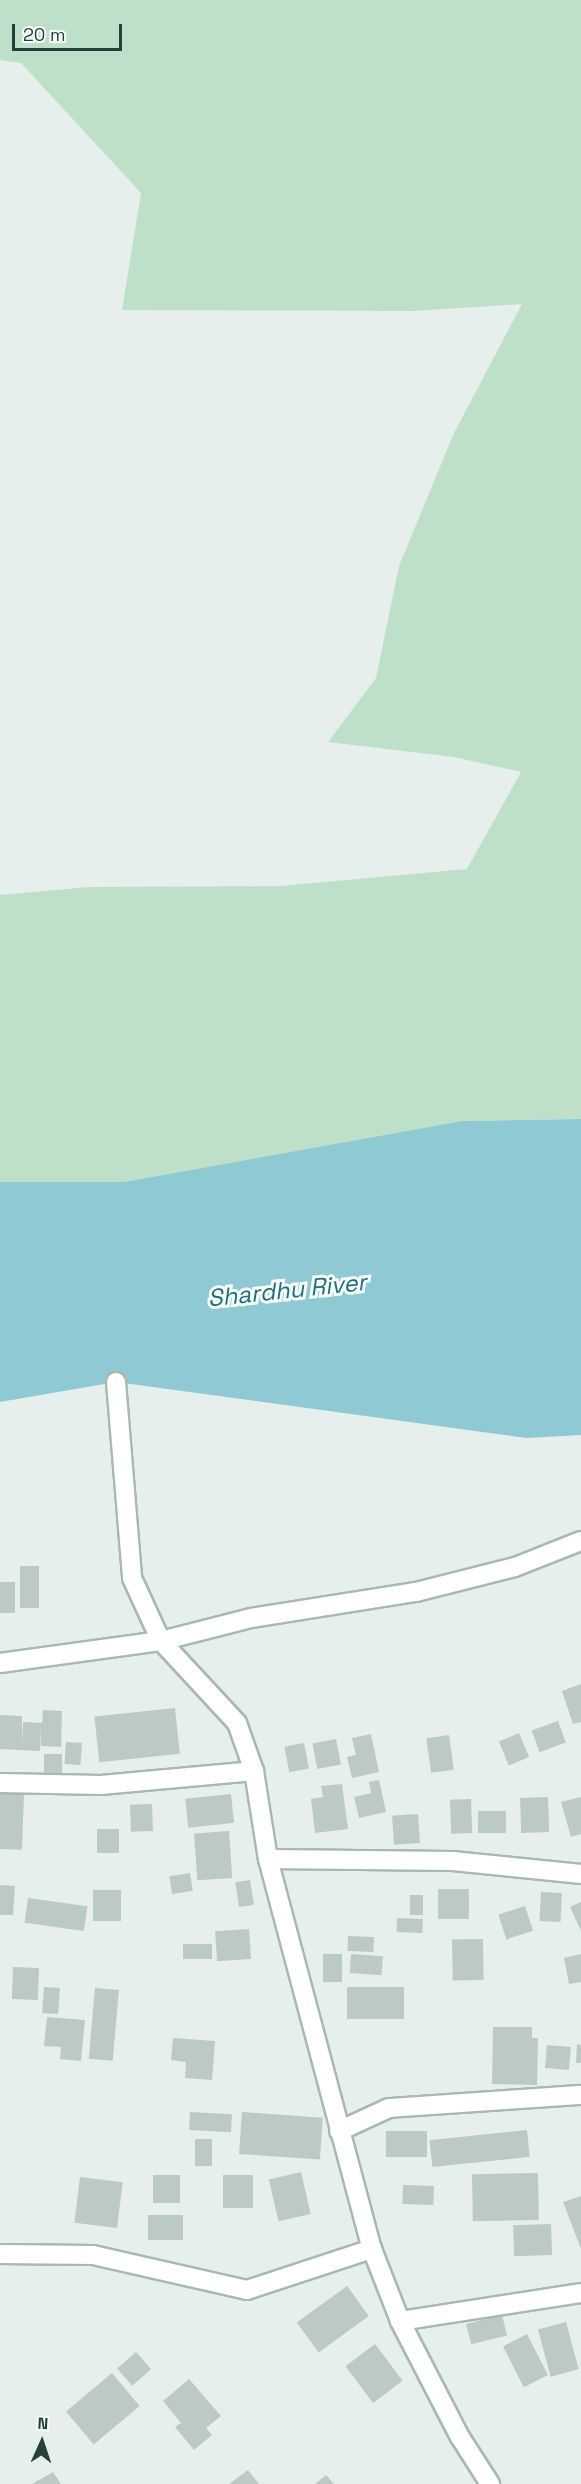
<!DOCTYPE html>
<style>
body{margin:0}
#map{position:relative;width:581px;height:2484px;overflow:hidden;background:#e6efeb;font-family:"Space Grotesk",sans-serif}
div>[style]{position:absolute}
.green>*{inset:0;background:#bfe0c8}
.water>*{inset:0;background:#8ec9d4}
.building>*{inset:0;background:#bbcac4;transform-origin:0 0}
.roads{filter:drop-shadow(2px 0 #a8b8b2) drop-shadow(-2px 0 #a8b8b2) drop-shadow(0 2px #a8b8b2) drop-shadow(0 -2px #a8b8b2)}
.street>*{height:18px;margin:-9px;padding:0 9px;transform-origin:9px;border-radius:9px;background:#fff}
span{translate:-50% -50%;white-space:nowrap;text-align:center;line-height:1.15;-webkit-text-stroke:6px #f7fbf9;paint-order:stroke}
.water-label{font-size:24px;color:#1c6f80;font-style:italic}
.north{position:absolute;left:12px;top:2412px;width:60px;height:60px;-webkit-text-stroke:4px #f7fbf9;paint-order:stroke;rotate:3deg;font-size:16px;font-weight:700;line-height:24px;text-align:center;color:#24423a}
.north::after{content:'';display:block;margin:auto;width:21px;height:27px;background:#24423a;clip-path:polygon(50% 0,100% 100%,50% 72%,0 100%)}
.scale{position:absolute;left:12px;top:24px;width:110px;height:27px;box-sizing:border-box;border:3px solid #24423a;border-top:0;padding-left:8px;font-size:18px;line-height:21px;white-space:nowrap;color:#24423a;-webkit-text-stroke:4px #f7fbf9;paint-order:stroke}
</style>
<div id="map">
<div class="green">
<i style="clip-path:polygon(0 0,581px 0,581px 1119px,462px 1121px,124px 1182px,0 1182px,0 895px,89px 887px,281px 886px,467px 869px,521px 772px,454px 757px,328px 742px,376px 678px,399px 566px,454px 433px,522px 304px,414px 311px,122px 310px,141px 193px,21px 63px,0 60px)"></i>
</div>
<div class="water">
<i style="clip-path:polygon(581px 1119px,581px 1435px,527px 1438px,116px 1382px,0 1402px,0 1182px,124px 1182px,462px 1121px)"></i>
</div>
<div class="building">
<i style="left:20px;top:1566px;width:19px;height:42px"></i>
<i style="left:0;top:1582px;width:15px;height:31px"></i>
<i style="clip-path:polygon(581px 1684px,581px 1722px,573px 1724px,562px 1691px)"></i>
<i style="left:175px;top:1708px;width:46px;height:81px;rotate:84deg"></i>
<i style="clip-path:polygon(43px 1710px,62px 1711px,61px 1747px,41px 1746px,41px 1727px,40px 1751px,0 1749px,0 1715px,22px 1716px,22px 1745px,23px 1722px,42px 1723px)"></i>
<i style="left:558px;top:1721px;width:23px;height:28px;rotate:70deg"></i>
<i style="left:519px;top:1733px;width:26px;height:22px;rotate:67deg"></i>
<i style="clip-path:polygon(371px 1734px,379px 1772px,352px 1778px,347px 1757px,356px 1755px,352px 1738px)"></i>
<i style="left:449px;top:1735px;width:35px;height:23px;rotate:82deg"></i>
<i style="left:336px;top:1739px;width:26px;height:24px;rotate:79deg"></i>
<i style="left:66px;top:1742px;width:16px;height:22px;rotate:4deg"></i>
<i style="left:304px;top:1743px;width:26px;height:20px;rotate:79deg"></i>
<i style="left:44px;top:1754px;width:18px;height:24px"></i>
<i style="clip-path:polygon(379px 1780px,386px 1812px,359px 1818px,354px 1797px,371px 1793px,369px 1782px)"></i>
<i style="clip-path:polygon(342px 1784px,348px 1829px,315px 1833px,311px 1799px,323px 1797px,321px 1786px)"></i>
<i style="left:0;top:1793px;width:24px;height:56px;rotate:2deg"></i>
<i style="left:231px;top:1794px;width:29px;height:46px;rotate:84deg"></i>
<i style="left:548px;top:1797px;width:35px;height:28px;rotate:88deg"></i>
<i style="clip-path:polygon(581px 1797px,581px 1834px,571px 1837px,561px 1802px)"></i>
<i style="left:471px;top:1799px;width:34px;height:21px;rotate:88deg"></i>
<i style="left:152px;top:1804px;width:27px;height:22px;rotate:88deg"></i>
<i style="left:506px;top:1811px;width:22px;height:28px;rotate:90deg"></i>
<i style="left:418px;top:1814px;width:29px;height:26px;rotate:86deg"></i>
<i style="left:97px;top:1829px;width:22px;height:24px"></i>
<i style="left:229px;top:1831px;width:47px;height:35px;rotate:86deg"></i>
<i style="left:190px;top:1873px;width:18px;height:21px;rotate:81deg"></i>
<i style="left:250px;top:1880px;width:25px;height:15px;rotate:81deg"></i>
<i style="clip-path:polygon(0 1885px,15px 1886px,13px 1915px,0 1915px)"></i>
<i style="left:438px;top:1889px;width:31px;height:30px"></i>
<i style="left:93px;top:1890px;width:28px;height:31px"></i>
<i style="left:541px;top:1892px;width:21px;height:29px;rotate:3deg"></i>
<i style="left:410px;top:1895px;width:13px;height:20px"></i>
<i style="left:28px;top:1898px;width:60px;height:25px;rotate:8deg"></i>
<i style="clip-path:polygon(581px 1902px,581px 1931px,570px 1907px)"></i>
<i style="left:525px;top:1906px;width:26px;height:28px;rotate:72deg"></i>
<i style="left:397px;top:1918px;width:26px;height:14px;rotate:2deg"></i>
<i style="left:249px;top:1929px;width:30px;height:34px;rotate:86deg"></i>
<i style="left:348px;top:1936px;width:26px;height:15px;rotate:2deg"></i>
<i style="left:483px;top:1939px;width:41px;height:31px;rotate:89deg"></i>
<i style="left:183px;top:1944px;width:29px;height:15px"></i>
<i style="left:323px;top:1954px;width:19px;height:28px"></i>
<i style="left:351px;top:1954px;width:32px;height:19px;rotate:4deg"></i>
<i style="clip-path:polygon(581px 1954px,581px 1982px,569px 1984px,564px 1958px)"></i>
<i style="left:13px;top:1967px;width:26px;height:32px;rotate:2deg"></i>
<i style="left:44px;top:1987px;width:16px;height:26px;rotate:4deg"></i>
<i style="left:347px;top:1987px;width:57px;height:32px"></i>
<i style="left:95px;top:1988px;width:24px;height:71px;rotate:5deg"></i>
<i style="clip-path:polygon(47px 2017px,85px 2020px,81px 2061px,60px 2059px,61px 2047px,44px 2046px)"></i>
<i style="clip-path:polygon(493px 2027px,532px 2027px,532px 2038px,538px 2038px,537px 2085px,492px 2084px)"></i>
<i style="clip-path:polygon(173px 2038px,215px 2041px,212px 2080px,185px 2078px,186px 2062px,171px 2060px)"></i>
<i style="clip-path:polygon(577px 2044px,581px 2045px,581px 2063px,576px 2063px)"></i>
<i style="left:547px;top:2045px;width:24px;height:23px;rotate:5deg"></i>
<i style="left:190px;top:2112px;width:42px;height:18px;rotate:3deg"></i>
<i style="left:242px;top:2112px;width:81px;height:42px;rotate:4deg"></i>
<i style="left:527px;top:2130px;width:27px;height:98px;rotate:84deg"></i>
<i style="left:386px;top:2131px;width:41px;height:26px"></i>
<i style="left:195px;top:2139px;width:17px;height:27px"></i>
<i style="left:301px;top:2172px;width:43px;height:33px;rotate:77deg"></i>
<i style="left:538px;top:2173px;width:47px;height:66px;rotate:89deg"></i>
<i style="left:153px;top:2175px;width:27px;height:28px"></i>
<i style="left:223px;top:2175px;width:30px;height:33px"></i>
<i style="left:80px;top:2177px;width:43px;height:46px;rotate:7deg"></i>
<i style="left:403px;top:2185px;width:31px;height:19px;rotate:2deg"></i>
<i style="clip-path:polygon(581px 2196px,581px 2249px,563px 2202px)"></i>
<i style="left:148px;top:2215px;width:35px;height:25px"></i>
<i style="left:551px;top:2224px;width:31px;height:38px;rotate:88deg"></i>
<i style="left:347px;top:2286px;width:37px;height:62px;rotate:54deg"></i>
<i style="left:502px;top:2315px;width:21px;height:37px;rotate:76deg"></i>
<i style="left:566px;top:2322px;width:49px;height:29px;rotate:75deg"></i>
<i style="left:527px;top:2334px;width:46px;height:27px;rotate:63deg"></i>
<i style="left:375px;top:2344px;width:46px;height:37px;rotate:53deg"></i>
<i style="left:136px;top:2352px;width:23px;height:25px;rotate:49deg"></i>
<i style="left:112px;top:2373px;width:43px;height:60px;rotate:50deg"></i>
<i style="clip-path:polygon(189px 2379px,221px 2416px,206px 2428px,212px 2435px,194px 2450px,175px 2427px,181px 2423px,163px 2401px)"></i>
<i style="clip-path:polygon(248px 2470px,259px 2484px,229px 2484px)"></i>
<i style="clip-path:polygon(53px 2472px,61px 2484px,32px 2484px)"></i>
<i style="clip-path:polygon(326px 2475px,334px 2484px,315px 2484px)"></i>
</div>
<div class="roads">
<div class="street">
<i style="left:116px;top:1382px;width:197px;rotate:85.3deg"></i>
<i style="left:132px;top:1578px;width:69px;rotate:65.3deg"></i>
<i style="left:161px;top:1641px;width:112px;rotate:47.2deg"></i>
<i style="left:237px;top:1723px;width:51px;rotate:70.5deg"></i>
<i style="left:254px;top:1771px;width:89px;rotate:81deg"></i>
<i style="left:268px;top:1859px;width:404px;rotate:75.1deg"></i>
<i style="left:372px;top:2249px;width:77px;rotate:68.7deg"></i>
<i style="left:400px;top:2321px;width:131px;rotate:62.7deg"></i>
<i style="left:460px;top:2437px;width:56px;rotate:57.4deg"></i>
<i style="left:0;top:1663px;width:162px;rotate:-7.8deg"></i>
<i style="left:161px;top:1641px;width:93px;rotate:-14.3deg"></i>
<i style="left:251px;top:1618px;width:167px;rotate:-9deg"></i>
<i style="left:416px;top:1592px;width:102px;rotate:-14.2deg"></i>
<i style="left:515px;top:1567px;width:71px;rotate:-21.5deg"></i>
<i style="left:0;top:1783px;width:101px;rotate:1.1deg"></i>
<i style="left:101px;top:1785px;width:154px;rotate:-5.2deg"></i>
<i style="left:268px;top:1859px;width:185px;rotate:0.6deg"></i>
<i style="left:453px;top:1861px;width:129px;rotate:5.8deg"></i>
<i style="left:339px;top:2131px;width:55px;rotate:-24.7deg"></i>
<i style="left:389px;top:2108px;width:192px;rotate:-3.9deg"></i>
<i style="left:0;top:2254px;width:93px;rotate:0.6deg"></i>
<i style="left:93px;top:2255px;width:158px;rotate:12.8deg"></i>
<i style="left:247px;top:2290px;width:132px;rotate:-18.2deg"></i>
<i style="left:400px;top:2321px;width:183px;rotate:-8.8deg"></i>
</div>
</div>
<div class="water-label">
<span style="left:287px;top:1290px;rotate:-6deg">Shardhu River</span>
</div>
<div class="north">N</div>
<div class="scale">20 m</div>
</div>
